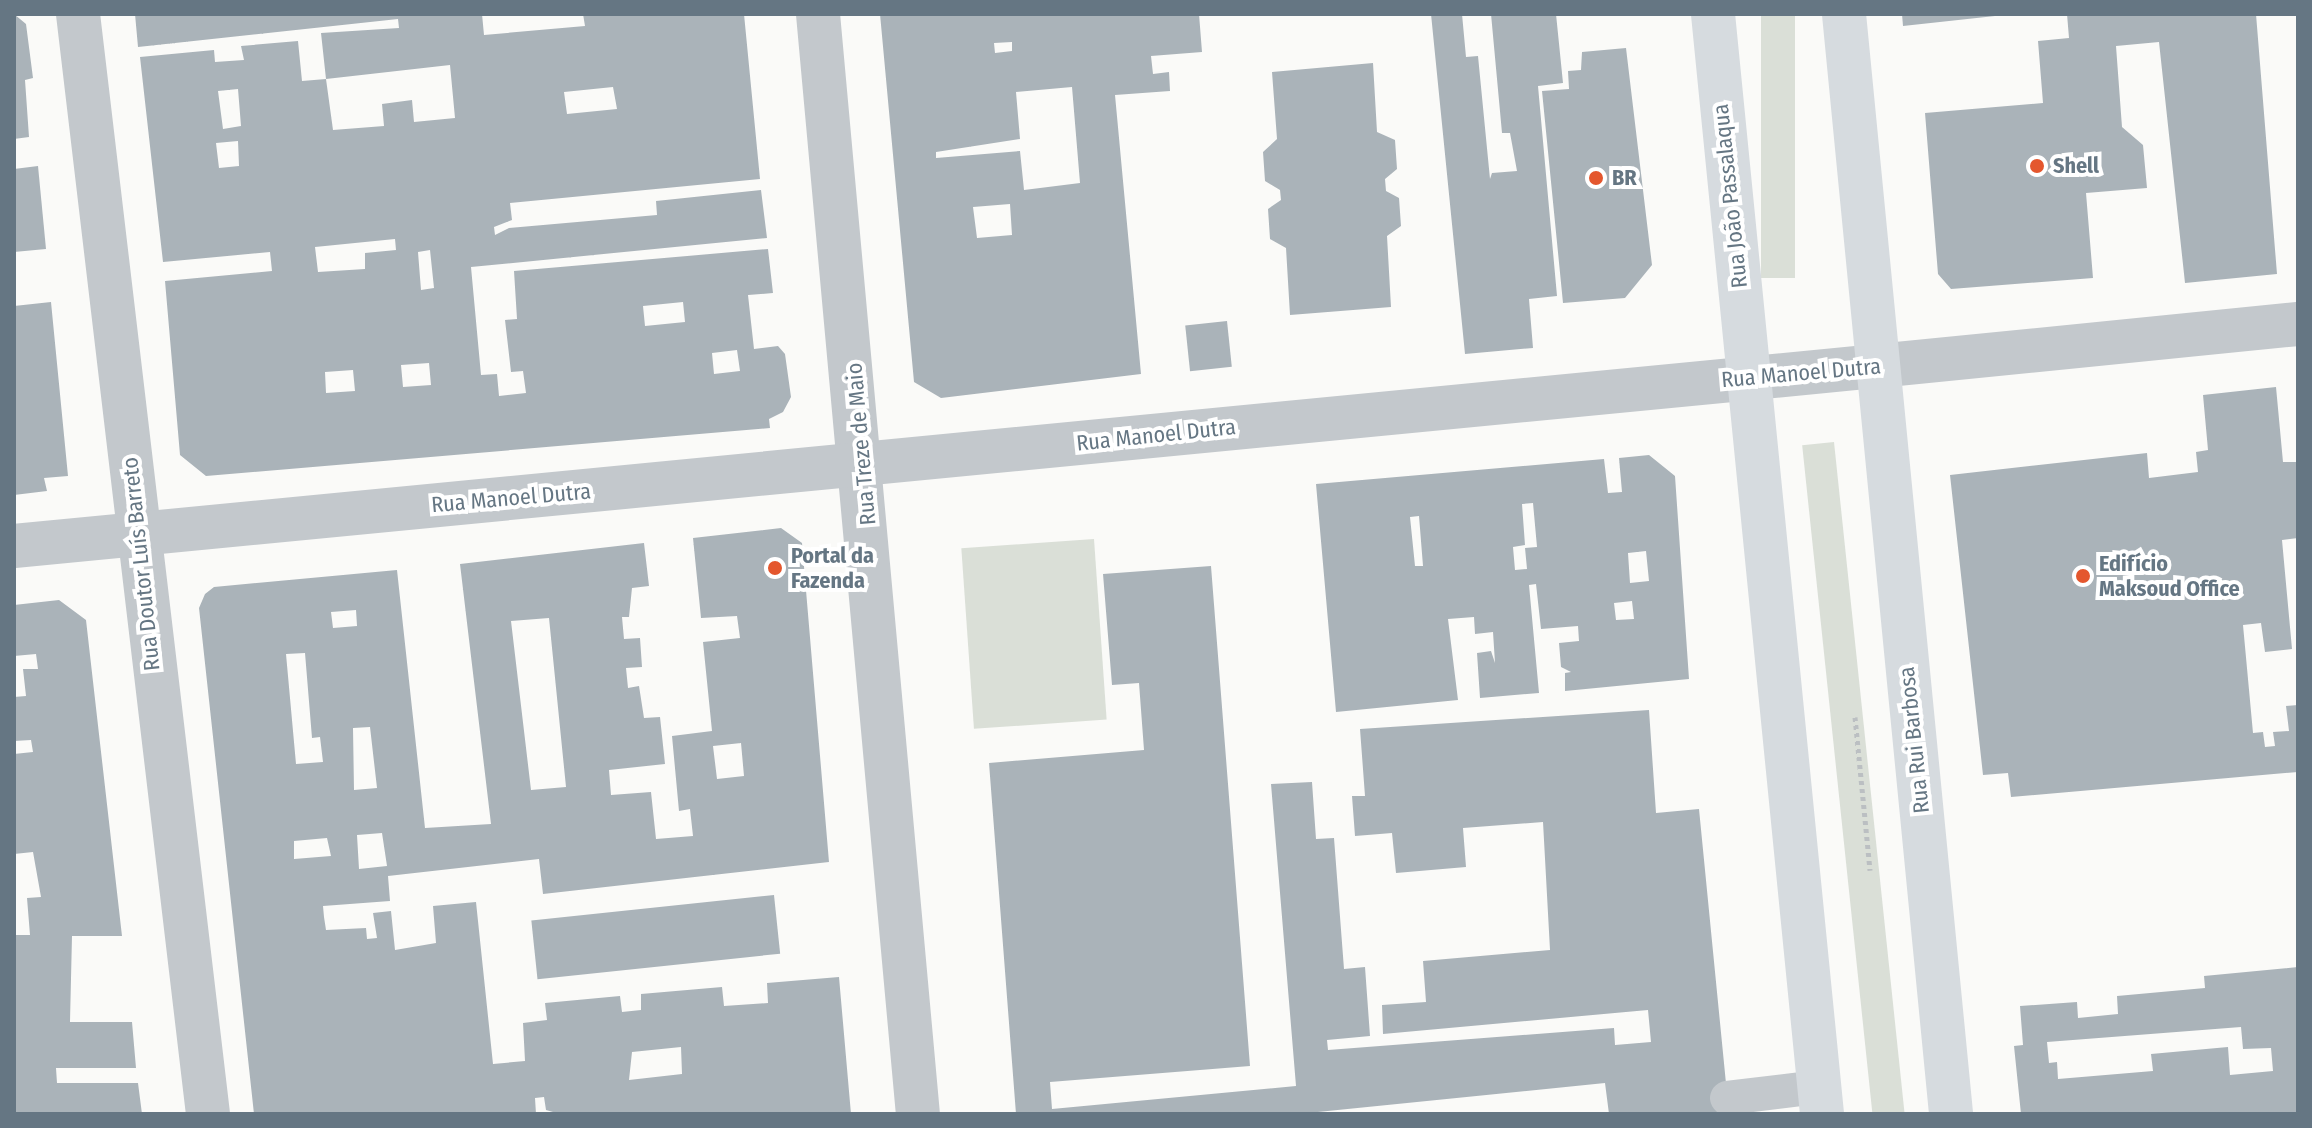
<!DOCTYPE html>
<meta charset="utf-8">
<style>
body{margin:0}
#map{position:relative;width:2312px;height:1128px;overflow:hidden;background:#fafaf8;font-family:"Fira Sans Condensed",sans-serif}
div>[style]{position:absolute}
.green>*{inset:0;background:#dadfd7;transform-origin:0 0}
.building>*{inset:0;background:#aab3b9;transform-origin:0 0}
.path>*{height:5px;margin-top:-2.5px;transform-origin:0;background:repeating-linear-gradient(90deg,#bbbfc2 0 4px,transparent 0 8px)}
.service>*{height:34px;margin:-17px;padding:0 17px;transform-origin:17px;border-radius:17px;background:#c3c8cc}
.minor>*{height:44px;margin:-22px;padding:0 22px;transform-origin:22px;border-radius:22px;background:#c3c8cc}
.tertiary>*{height:44px;margin:-22px;padding:0 22px;transform-origin:22px;border-radius:22px;background:#c3c8cc}
.secondary>*{height:44px;margin:-22px;padding:0 22px;transform-origin:22px;border-radius:22px;background:#d6dbdf}
.dots>*{width:22px;height:22px;translate:-50% -50%;box-sizing:border-box;border:4px solid #fff;border-radius:50%}
span{translate:-50% -50%;white-space:nowrap;text-align:center;line-height:1.15;-webkit-text-stroke:8px #fff;paint-order:stroke}
.poi-label{font-size:22px;color:#657683;font-weight:700}
.left{translate:0 -50%;text-align:left}
.street-label{font-size:22px;color:#657683}
.frame{position:absolute;inset:0;border:16px solid #657683;pointer-events:none}
</style>
<div id="map">
<div class="green">
<i style="left:1761px;top:14px;width:34px;height:264px"></i>
<i style="left:1834px;top:442px;width:675px;height:32px;rotate:84deg"></i>
<i style="left:1094px;top:539px;width:181px;height:133px;rotate:86deg"></i>
</div>
<div class="building">
<i style="clip-path:polygon(14px 14px,26px 24px,33px 78px,25px 80px,29px 137px,14px 139px)"></i>
<i style="clip-path:polygon(evenodd,135px 14px,482px 14px,484px 35px,585px 26px,583px 14px,744px 14px,760px 179px,510px 203px,512px 220px,494px 227px,495px 235px,509px 228px,657px 215px,656px 201px,761px 190px,767px 238px,471px 267px,481px 375px,497px 374px,499px 396px,526px 393px,523px 371px,511px 372px,505px 320px,517px 319px,514px 271px,768px 249px,773px 293px,748px 295px,754px 349px,778px 346px,785px 354px,791px 397px,783px 412px,769px 419px,770px 428px,206px 476px,180px 455px,165px 281px,272px 271px,270px 252px,163px 262px,140px 57px,214px 50px,215px 62px,244px 60px,241px 46px,298px 41px,302px 81px,326px 79px,333px 130px,384px 126px,382px 104px,412px 100px,414px 122px,455px 118px,450px 65px,326px 79px,321px 33px,399px 28px,398px 19px,138px 47px,135px 14px,613px 87px,617px 109px,567px 114px,564px 92px,613px 87px,135px 14px,238px 89px,241px 126px,223px 129px,218px 91px,238px 89px,135px 14px,238px 141px,239px 166px,219px 168px,216px 143px,238px 141px,135px 14px,395px 239px,396px 250px,365px 253px,365px 269px,318px 272px,315px 247px,395px 239px,135px 14px,430px 250px,434px 288px,421px 290px,418px 252px,430px 250px,135px 14px,683px 302px,685px 322px,645px 326px,643px 306px,683px 302px,135px 14px,737px 350px,740px 371px,714px 374px,712px 353px,737px 350px,135px 14px,429px 363px,431px 385px,403px 387px,401px 365px,429px 363px,135px 14px,353px 370px,355px 391px,326px 393px,325px 372px,353px 370px)"></i>
<i style="clip-path:polygon(evenodd,880px 14px,1199px 14px,1202px 52px,1151px 56px,1153px 74px,1169px 72px,1170px 91px,1115px 95px,1141px 374px,941px 398px,914px 382px,880px 14px,1012px 42px,1012px 51px,995px 53px,994px 43px,1012px 42px,880px 14px,1072px 87px,1080px 183px,1024px 190px,1020px 151px,936px 158px,936px 152px,1020px 139px,1016px 92px,1072px 87px,880px 14px,1010px 204px,1012px 235px,977px 238px,973px 207px,1010px 204px)"></i>
<i style="clip-path:polygon(1431px 14px,1462px 14px,1466px 57px,1478px 56px,1490px 179px,1492px 173px,1517px 171px,1510px 133px,1502px 133px,1491px 14px,1556px 14px,1563px 83px,1538px 86px,1557px 296px,1529px 299px,1533px 348px,1465px 354px)"></i>
<i style="clip-path:polygon(1902px 14px,1995px 14px,1995px 16px,1903px 26px)"></i>
<i style="clip-path:polygon(2067px 14px,2256px 14px,2277px 274px,2185px 283px,2159px 42px,2116px 46px,2122px 127px,2143px 145px,2147px 188px,2086px 193px,2093px 278px,1951px 289px,1938px 274px,1925px 113px,2043px 103px,2038px 41px,2069px 38px)"></i>
<i style="clip-path:polygon(1626px 48px,1652px 265px,1625px 298px,1563px 303px,1542px 91px,1569px 89px,1568px 71px,1581px 70px,1582px 52px)"></i>
<i style="clip-path:polygon(1373px 63px,1377px 132px,1395px 140px,1397px 169px,1385px 179px,1386px 191px,1399px 198px,1401px 226px,1387px 236px,1391px 307px,1290px 315px,1286px 248px,1270px 239px,1268px 209px,1281px 200px,1280px 190px,1265px 181px,1263px 152px,1277px 139px,1272px 72px)"></i>
<i style="clip-path:polygon(38px 166px,46px 249px,14px 252px,14px 169px)"></i>
<i style="clip-path:polygon(51px 302px,68px 476px,44px 478px,47px 491px,14px 495px,14px 306px)"></i>
<i style="left:1227px;top:321px;width:46px;height:42px;rotate:84deg"></i>
<i style="clip-path:polygon(2276px 387px,2283px 462px,2298px 462px,2298px 538px,2282px 540px,2292px 649px,2265px 652px,2261px 623px,2243px 625px,2253px 733px,2263px 732px,2265px 747px,2275px 746px,2273px 732px,2289px 731px,2286px 706px,2298px 705px,2298px 772px,2011px 797px,2008px 773px,1983px 775px,1950px 475px,2147px 453px,2149px 478px,2198px 472px,2196px 452px,2208px 450px,2203px 395px)"></i>
<i style="clip-path:polygon(evenodd,1649px 455px,1675px 476px,1689px 679px,1565px 691px,1565px 673px,1571px 672px,1561px 667px,1559px 643px,1579px 641px,1578px 626px,1541px 629px,1536px 584px,1529px 585px,1539px 693px,1480px 698px,1477px 653px,1491px 651px,1495px 663px,1493px 632px,1475px 634px,1474px 617px,1448px 619px,1458px 700px,1336px 712px,1316px 484px,1604px 459px,1608px 493px,1622px 492px,1619px 458px,1649px 455px,1533px 503px,1537px 547px,1525px 548px,1527px 569px,1515px 570px,1513px 547px,1525px 545px,1522px 504px,1533px 503px,1649px 455px,1419px 516px,1423px 566px,1415px 566px,1410px 517px,1419px 516px,1649px 455px,1646px 551px,1649px 581px,1630px 583px,1628px 553px,1646px 551px,1649px 455px,1632px 601px,1634px 619px,1616px 620px,1614px 603px,1632px 601px)"></i>
<i style="clip-path:polygon(evenodd,781px 528px,802px 543px,829px 862px,543px 894px,539px 859px,388px 876px,390px 901px,323px 906px,324px 917px,326px 930px,366px 928px,367px 939px,377px 938px,373px 913px,391px 911px,395px 950px,436px 943px,433px 906px,476px 902px,493px 1064px,525px 1061px,523px 1023px,547px 1020px,545px 1003px,620px 996px,622px 1012px,641px 1010px,641px 994px,722px 987px,724px 1006px,768px 1003px,767px 983px,839px 977px,851px 1114px,560px 1114px,546px 1110px,544px 1097px,535px 1098px,536px 1114px,254px 1114px,199px 608px,205px 594px,214px 587px,397px 570px,425px 828px,491px 824px,460px 564px,644px 543px,649px 586px,632px 588px,629px 617px,622px 617px,624px 639px,640px 638px,642px 667px,626px 668px,628px 688px,639px 686px,644px 718px,660px 717px,665px 764px,609px 770px,611px 795px,651px 792px,656px 839px,693px 836px,690px 809px,679px 811px,672px 736px,712px 731px,703px 642px,740px 638px,737px 616px,701px 618px,693px 538px,781px 528px,356px 610px,357px 626px,333px 628px,331px 612px,356px 610px,781px 528px,549px 618px,566px 787px,531px 790px,511px 621px,549px 618px,781px 528px,305px 653px,312px 738px,320px 737px,323px 762px,296px 764px,286px 654px,305px 653px,781px 528px,370px 727px,377px 788px,354px 790px,353px 728px,370px 727px,781px 528px,741px 743px,744px 776px,717px 779px,713px 746px,741px 743px,781px 528px,382px 833px,387px 866px,359px 869px,357px 835px,382px 833px,781px 528px,327px 838px,331px 856px,294px 859px,294px 841px,327px 838px,781px 528px,681px 1047px,682px 1074px,629px 1080px,632px 1052px,681px 1047px)"></i>
<i style="clip-path:polygon(1211px 566px,1250px 1066px,1050px 1082px,1052px 1109px,1296px 1086px,1271px 784px,1312px 782px,1316px 839px,1334px 838px,1344px 969px,1365px 967px,1370px 1036px,1327px 1040px,1328px 1050px,1614px 1028px,1615px 1045px,1651px 1042px,1648px 1010px,1383px 1034px,1382px 1005px,1426px 1002px,1423px 961px,1550px 950px,1543px 822px,1463px 828px,1466px 867px,1396px 873px,1392px 833px,1355px 836px,1352px 796px,1365px 796px,1360px 729px,1649px 710px,1656px 813px,1699px 809px,1729px 1114px,1609px 1114px,1605px 1083px,1298px 1114px,1016px 1114px,989px 763px,1144px 750px,1139px 683px,1112px 685px,1103px 574px)"></i>
<i style="clip-path:polygon(59px 600px,86px 620px,122px 936px,72px 936px,70px 1022px,132px 1022px,136px 1068px,56px 1068px,57px 1083px,138px 1083px,142px 1114px,14px 1114px,14px 935px,30px 935px,27px 898px,41px 897px,33px 852px,14px 854px,14px 754px,33px 752px,31px 740px,14px 741px,14px 697px,26px 696px,23px 669px,38px 669px,36px 654px,14px 656px,14px 605px)"></i>
<i style="left:774px;top:895px;width:59px;height:244px;rotate:84deg"></i>
<i style="clip-path:polygon(evenodd,2298px 967px,2298px 1114px,2021px 1114px,2014px 1046px,2023px 1045px,2020px 1006px,2077px 1002px,2078px 1018px,2118px 1014px,2117px 996px,2205px 988px,2204px 976px,2298px 967px,2241px 1027px,2243px 1049px,2271px 1048px,2273px 1071px,2230px 1075px,2228px 1047px,2151px 1054px,2153px 1071px,2058px 1079px,2057px 1062px,2049px 1063px,2047px 1042px,2241px 1027px)"></i>
</div>
<div class="path">
<i style="left:1855px;top:717px;width:154px;rotate:84.4deg"></i>
</div>
<div class="service">
<i style="left:1727px;top:1098px;width:92px;rotate:-6.9deg"></i>
</div>
<div class="minor">
<i style="left:78px;top:14px;width:1108px;rotate:83.26deg"></i>
<i style="left:818px;top:14px;width:1105px;rotate:84.81deg"></i>
<i style="left:1877px;top:366px;width:423px;rotate:-5.7deg"></i>
</div>
<div class="tertiary">
<i style="left:14px;top:546px;width:1872px;rotate:-5.52deg"></i>
</div>
<div class="secondary">
<i style="left:1713px;top:14px;width:1105px;rotate:84.34deg"></i>
<i style="left:1844px;top:14px;width:1105px;rotate:84.44deg"></i>
</div>
<div class="dots">
<i style="left:2037px;top:166px;background:#e4572e"></i>
<i style="left:1596px;top:178px;background:#e4572e"></i>
<i style="left:775px;top:568px;background:#e4572e"></i>
<i style="left:2083px;top:576px;background:#e4572e"></i>
</div>
<div class="poi-label">
<span class="left" style="left:2053px;top:166px">Shell</span>
<span class="left" style="left:1612px;top:178px">BR</span>
<span class="left" style="left:791px;top:568px">Portal da<br>Fazenda</span>
<span class="left" style="left:2099px;top:576px">Edifício<br>Maksoud Office</span>
</div>
<div class="street-label">
<span style="left:1730px;top:196px;rotate:-96deg">Rua João Passalaqua</span>
<span style="left:1801px;top:373px;rotate:-5deg">Rua Manoel Dutra</span>
<span style="left:1156px;top:435px;rotate:-6deg">Rua Manoel Dutra</span>
<span style="left:861px;top:444px;rotate:-95deg">Rua Treze de Maio</span>
<span style="left:511px;top:498px;rotate:-5deg">Rua Manoel Dutra</span>
<span style="left:141px;top:564px;rotate:-96deg">Rua Doutor Luís Barreto</span>
<span style="left:1914px;top:740px;rotate:-96deg">Rua Rui Barbosa</span>
</div>
<div class="frame"></div>
</div>
